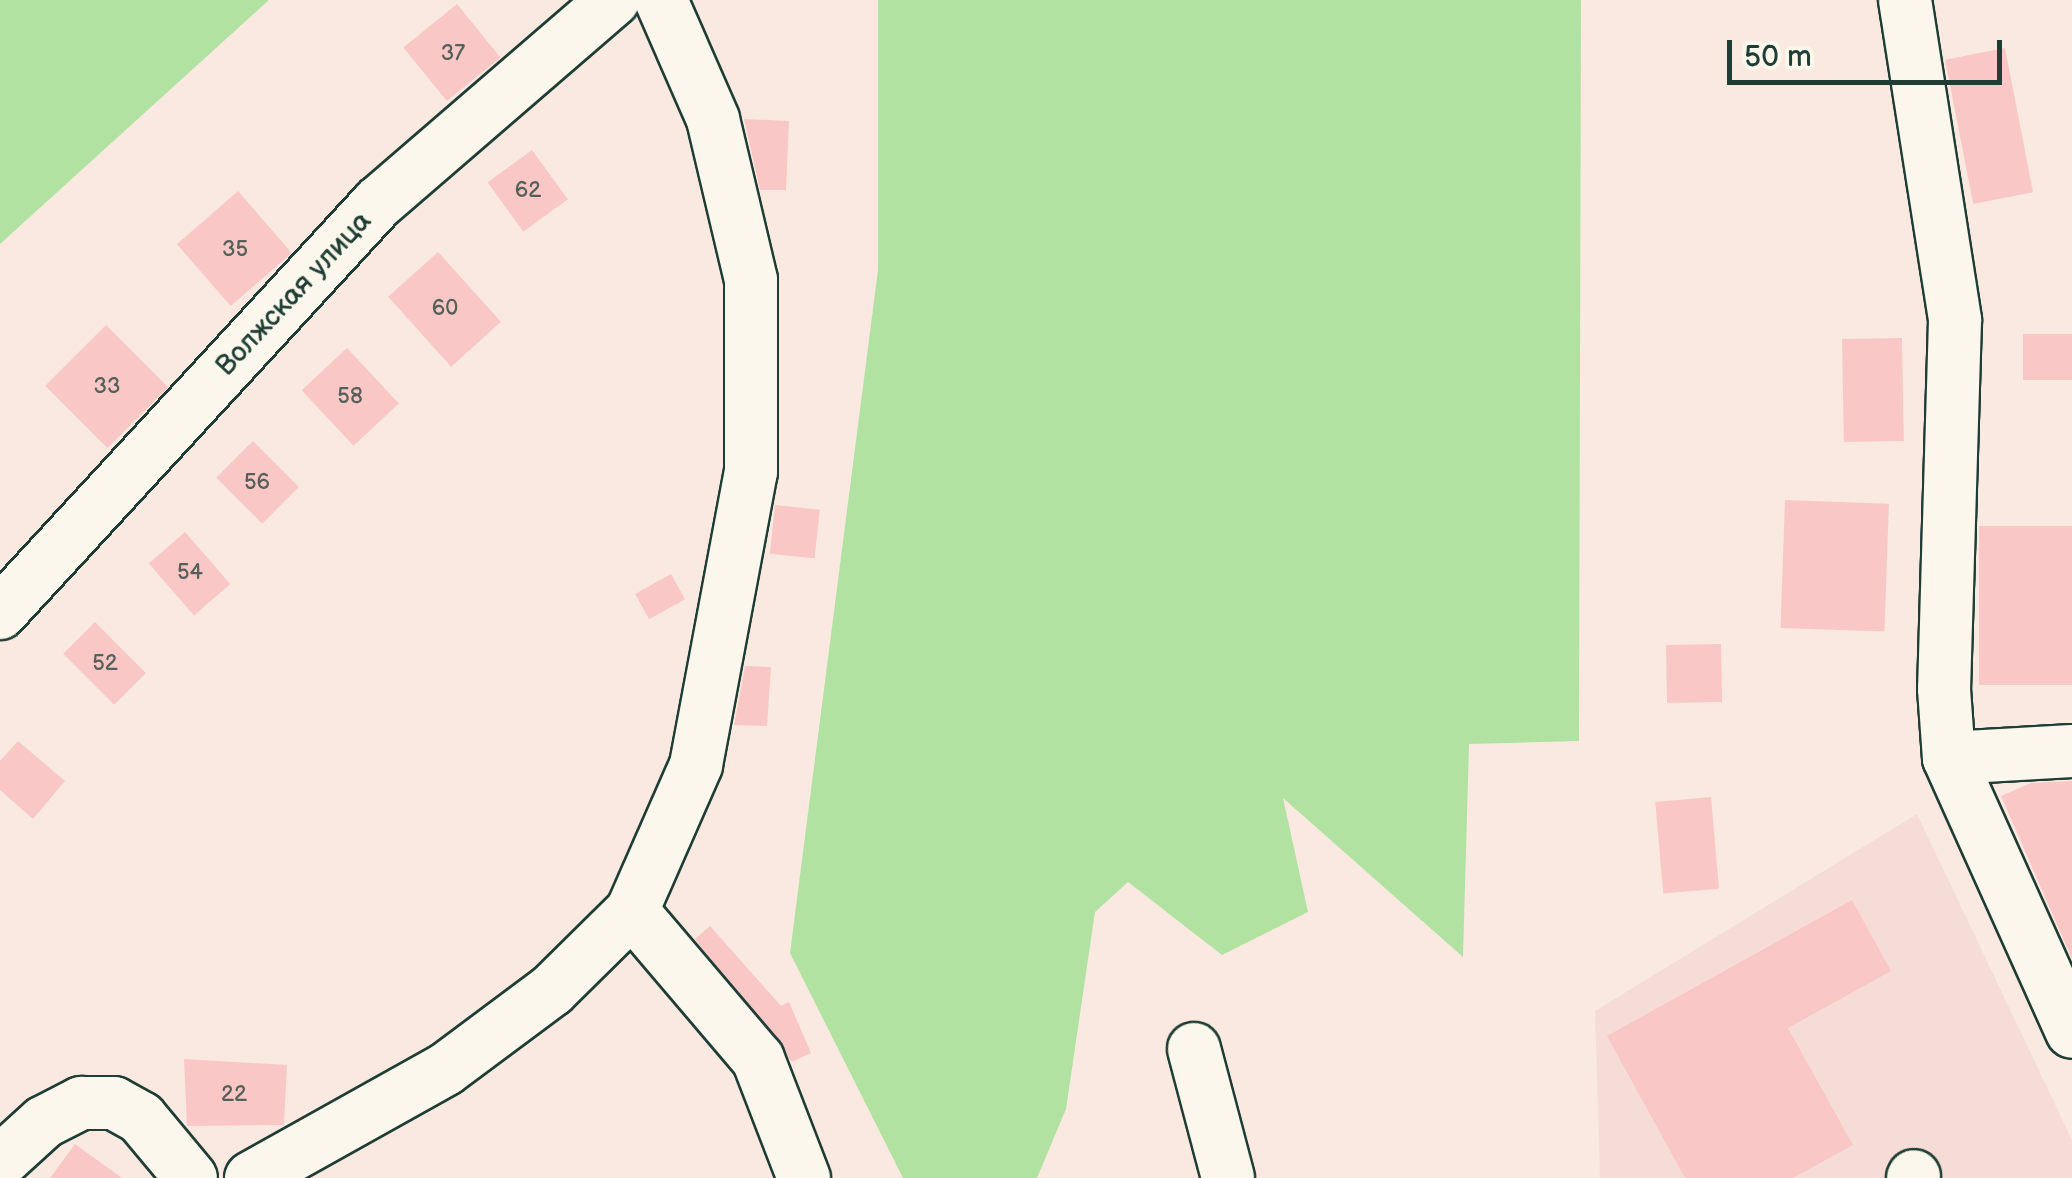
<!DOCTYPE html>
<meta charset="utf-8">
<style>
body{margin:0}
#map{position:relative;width:2072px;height:1178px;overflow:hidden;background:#fae9e1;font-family:"Balsamiq Sans",sans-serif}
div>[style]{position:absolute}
.built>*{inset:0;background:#f6dcd6}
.green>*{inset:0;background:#b1e2a2}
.building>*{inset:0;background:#f9c8c6;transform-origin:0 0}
.roads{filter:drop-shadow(2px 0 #1f3d34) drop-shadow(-2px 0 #1f3d34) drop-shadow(0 2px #1f3d34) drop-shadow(0 -2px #1f3d34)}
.minor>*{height:52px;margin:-26px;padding:0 26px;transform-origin:26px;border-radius:26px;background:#fbf7ec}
span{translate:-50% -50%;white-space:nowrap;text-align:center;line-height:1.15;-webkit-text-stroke:8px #fbf7ec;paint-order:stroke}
.number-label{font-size:22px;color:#566058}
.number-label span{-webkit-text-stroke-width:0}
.street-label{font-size:28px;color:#1f3d34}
.scale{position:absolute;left:1727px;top:40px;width:275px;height:45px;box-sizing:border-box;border:5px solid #1f3d34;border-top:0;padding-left:12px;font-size:30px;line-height:35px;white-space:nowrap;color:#1f3d34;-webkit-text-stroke:8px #fbf7ec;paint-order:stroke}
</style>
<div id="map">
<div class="built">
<i style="clip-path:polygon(1917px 814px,2072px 1140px,2072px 1178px,1600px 1178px,1595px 1011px)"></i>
</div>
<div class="green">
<i style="clip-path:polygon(0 0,269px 0,0 244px)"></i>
<i style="clip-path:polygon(878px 0,1581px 0,1579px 741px,1469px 744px,1463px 957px,1283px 798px,1308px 912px,1222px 955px,1128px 882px,1095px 912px,1066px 1109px,1037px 1178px,903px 1178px,790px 953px,878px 270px)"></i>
</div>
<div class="building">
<i style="left:457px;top:4px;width:69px;height:69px;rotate:51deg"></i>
<i style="left:2005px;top:48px;width:147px;height:61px;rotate:79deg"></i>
<i style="clip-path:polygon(744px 119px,789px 121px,786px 190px,760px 190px)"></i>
<i style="left:532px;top:150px;width:61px;height:55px;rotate:54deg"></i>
<i style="left:238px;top:191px;width:82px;height:81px;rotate:49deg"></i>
<i style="left:438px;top:252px;width:94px;height:67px;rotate:48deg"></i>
<i style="left:106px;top:325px;width:88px;height:86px;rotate:45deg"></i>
<i style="left:2072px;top:334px;width:46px;height:49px;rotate:90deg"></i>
<i style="left:1902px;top:338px;width:103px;height:60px;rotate:89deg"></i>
<i style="left:347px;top:348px;width:76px;height:62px;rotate:47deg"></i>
<i style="left:253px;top:441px;width:65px;height:52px;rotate:45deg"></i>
<i style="left:1785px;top:500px;width:104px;height:128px;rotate:2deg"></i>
<i style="left:775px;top:505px;width:45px;height:49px;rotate:6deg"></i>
<i style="left:2072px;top:526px;width:159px;height:93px;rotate:90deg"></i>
<i style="left:185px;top:532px;width:69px;height:48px;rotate:49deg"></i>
<i style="left:671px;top:574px;width:29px;height:41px;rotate:61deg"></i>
<i style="left:95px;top:622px;width:72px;height:45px;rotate:45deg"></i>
<i style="left:1721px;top:644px;width:58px;height:55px;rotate:89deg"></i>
<i style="clip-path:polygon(745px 666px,771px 667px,767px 726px,734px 725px)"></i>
<i style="clip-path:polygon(18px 741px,65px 781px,33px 819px,0 790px,0 761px)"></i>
<i style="clip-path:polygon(2072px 781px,2072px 959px,2001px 796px,2031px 783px)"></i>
<i style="left:1711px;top:797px;width:92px;height:56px;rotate:85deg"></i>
<i style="clip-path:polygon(1852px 900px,1891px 971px,1788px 1028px,1853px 1145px,1793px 1178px,1685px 1178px,1607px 1036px)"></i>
<i style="clip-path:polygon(710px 926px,781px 1006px,789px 1002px,811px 1053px,792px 1062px,695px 939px)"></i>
<i style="clip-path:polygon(184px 1059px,287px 1065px,284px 1125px,187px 1126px)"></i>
<i style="clip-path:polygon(75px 1144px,122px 1178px,50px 1178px)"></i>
</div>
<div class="roads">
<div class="minor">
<i style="left:1905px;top:0;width:324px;rotate:81.1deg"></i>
<i style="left:1955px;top:320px;width:369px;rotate:91.7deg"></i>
<i style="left:1944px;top:689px;width:69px;rotate:85.9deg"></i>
<i style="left:1949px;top:758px;width:300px;rotate:65.8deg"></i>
<i style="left:0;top:613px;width:558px;rotate:-47.33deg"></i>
<i style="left:378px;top:203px;width:311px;rotate:-40.8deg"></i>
<i style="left:1949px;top:758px;width:123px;rotate:-3.3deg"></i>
<i style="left:632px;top:911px;width:194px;rotate:49.6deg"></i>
<i style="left:758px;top:1059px;width:128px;rotate:68.9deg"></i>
<i style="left:1194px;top:1049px;width:133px;rotate:75.2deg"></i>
<i style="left:0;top:1162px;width:59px;rotate:-42.3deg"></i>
<i style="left:44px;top:1122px;width:42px;rotate:-27.2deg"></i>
<i style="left:81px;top:1103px;width:33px"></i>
<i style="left:114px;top:1103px;width:31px;rotate:29deg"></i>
<i style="left:141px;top:1118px;width:78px;rotate:50.2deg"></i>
<i style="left:251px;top:1178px;width:223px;rotate:-29.2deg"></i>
<i style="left:446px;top:1069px;width:132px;rotate:-36.7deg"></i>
<i style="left:552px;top:990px;width:112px;rotate:-44.6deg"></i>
<i style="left:632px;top:911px;width:159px;rotate:-66.3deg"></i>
<i style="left:696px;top:765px;width:298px;rotate:-79.4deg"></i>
<i style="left:751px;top:472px;width:192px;rotate:-90deg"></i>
<i style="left:751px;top:280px;width:165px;rotate:-103.3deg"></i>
<i style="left:713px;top:119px;width:130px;rotate:-113.6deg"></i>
<i style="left:1913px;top:1178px;width:2px;rotate:-63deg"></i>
</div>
</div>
<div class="number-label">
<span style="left:453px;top:54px">37</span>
<span style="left:528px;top:191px">62</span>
<span style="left:235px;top:250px">35</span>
<span style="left:445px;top:309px">60</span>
<span style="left:107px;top:387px">33</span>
<span style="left:350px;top:397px">58</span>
<span style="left:257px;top:483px">56</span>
<span style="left:190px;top:573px">54</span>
<span style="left:105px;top:664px">52</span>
<span style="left:234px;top:1095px">22</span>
</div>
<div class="street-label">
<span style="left:294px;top:294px;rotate:-47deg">Волжская улица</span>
</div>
<div class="scale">50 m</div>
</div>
